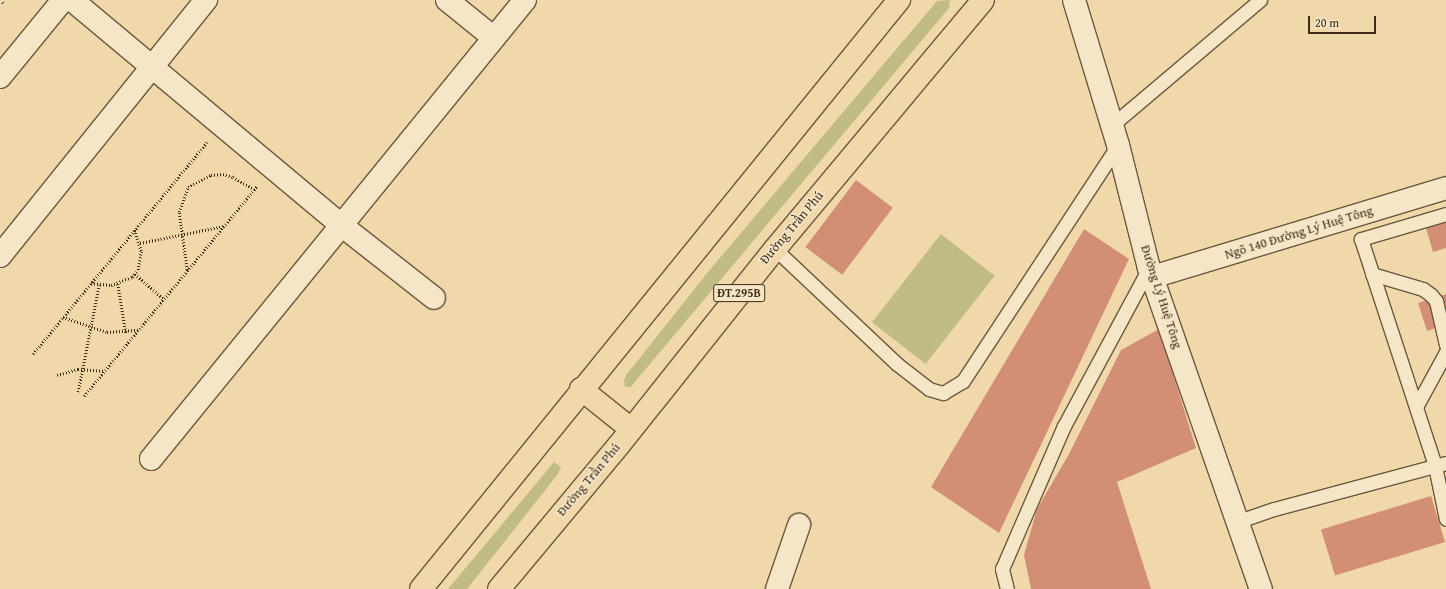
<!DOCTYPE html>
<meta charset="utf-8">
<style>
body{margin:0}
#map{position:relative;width:1446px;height:589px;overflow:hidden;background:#f0d8ab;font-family:"Gentium Book Plus",serif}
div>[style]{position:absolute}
.green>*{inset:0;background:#c0bc84;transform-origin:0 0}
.building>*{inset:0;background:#d28f76;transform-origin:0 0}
.path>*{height:2.5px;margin-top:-1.25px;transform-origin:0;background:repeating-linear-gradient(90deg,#3f2d18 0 1px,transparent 0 3px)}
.roads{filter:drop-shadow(1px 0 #6b583d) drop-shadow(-1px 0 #6b583d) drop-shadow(0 1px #6b583d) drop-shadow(0 -1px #6b583d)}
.lane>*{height:13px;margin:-6.5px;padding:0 6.5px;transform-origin:6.5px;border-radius:6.5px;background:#f5e6c8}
.street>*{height:22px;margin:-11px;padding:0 11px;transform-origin:11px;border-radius:11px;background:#f5e6c8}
.secondary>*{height:22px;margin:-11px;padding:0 11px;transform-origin:11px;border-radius:11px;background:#f5e6c8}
.primary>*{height:22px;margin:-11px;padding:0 11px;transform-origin:11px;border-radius:11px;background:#f0d8ab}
.rail>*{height:4.5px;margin-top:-2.25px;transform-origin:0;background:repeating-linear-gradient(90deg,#f5e6c8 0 9px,#3f2d18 0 18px);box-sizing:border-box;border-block:1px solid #3f2d18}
span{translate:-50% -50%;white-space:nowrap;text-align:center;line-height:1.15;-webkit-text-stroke:3px #f5e6c8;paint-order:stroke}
.shield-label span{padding:1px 3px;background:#f5e6c8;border:1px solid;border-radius:3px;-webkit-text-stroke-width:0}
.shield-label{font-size:12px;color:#3f2d18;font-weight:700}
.street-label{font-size:13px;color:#3f2d18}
.scale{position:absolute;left:1308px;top:16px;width:68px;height:18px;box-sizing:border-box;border:2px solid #3f2d18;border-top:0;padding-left:5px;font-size:12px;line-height:14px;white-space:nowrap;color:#3f2d18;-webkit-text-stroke:3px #f5e6c8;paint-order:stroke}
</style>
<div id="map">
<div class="green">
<i style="clip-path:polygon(950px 0,949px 8px,634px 383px,631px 387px,625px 387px,624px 380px,627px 374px,708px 272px,937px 1px)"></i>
<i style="left:941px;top:234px;width:68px;height:112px;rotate:38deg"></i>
<i style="clip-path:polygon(554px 462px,561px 467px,558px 474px,467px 589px,448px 589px)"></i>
</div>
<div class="building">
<i style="left:856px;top:180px;width:46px;height:84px;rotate:37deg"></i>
<i style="clip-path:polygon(1446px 207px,1446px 248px,1433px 252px,1422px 214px)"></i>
<i style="clip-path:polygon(1084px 229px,1129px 259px,999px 533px,931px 487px)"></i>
<i style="clip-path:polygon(1446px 294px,1446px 325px,1427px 331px,1418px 303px)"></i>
<i style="clip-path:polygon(1159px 329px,1196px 448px,1117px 482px,1151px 589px,1031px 589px,1024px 555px,1037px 509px,1069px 454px,1121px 350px)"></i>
<i style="left:1431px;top:496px;width:48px;height:115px;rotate:73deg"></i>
</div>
<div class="path">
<i style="left:140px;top:243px;width:86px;rotate:-11.4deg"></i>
<i style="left:187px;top:270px;width:59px;rotate:-97.9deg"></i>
<i style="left:179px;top:212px;width:27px;rotate:-70deg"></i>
<i style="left:188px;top:187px;width:26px;rotate:-28deg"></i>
<i style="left:211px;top:175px;width:12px;rotate:-5deg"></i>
<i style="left:223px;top:174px;width:10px;rotate:17deg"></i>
<i style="left:233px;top:177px;width:24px;rotate:30deg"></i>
<i style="left:135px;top:274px;width:38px;rotate:41deg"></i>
<i style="left:91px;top:283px;width:20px;rotate:6deg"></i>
<i style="left:111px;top:285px;width:22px;rotate:-21deg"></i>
<i style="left:132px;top:277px;width:9px;rotate:-49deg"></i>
<i style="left:138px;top:270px;width:19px;rotate:-81deg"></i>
<i style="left:141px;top:251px;width:22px;rotate:-108deg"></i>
<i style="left:118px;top:284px;width:50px;rotate:80.7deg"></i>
<i style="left:63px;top:317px;width:46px;rotate:18.8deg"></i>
<i style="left:107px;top:332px;width:31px;rotate:-4deg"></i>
<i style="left:33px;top:354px;width:274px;rotate:-50.6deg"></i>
<i style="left:57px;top:375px;width:22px;rotate:-16deg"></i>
<i style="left:78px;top:369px;width:27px;rotate:4deg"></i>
<i style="left:78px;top:392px;width:109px;rotate:-78.9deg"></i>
<i style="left:84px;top:396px;width:273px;rotate:-50.5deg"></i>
</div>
<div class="roads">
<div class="lane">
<i style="left:1112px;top:125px;width:194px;rotate:-40.2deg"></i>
<i style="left:1446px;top:214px;width:89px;rotate:163.6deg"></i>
<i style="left:1361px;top:239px;width:239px;rotate:71.9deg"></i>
<i style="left:1435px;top:466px;width:54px;rotate:78.3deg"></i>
<i style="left:775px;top:249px;width:168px;rotate:43.3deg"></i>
<i style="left:897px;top:364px;width:41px;rotate:38deg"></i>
<i style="left:929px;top:389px;width:15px;rotate:16deg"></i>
<i style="left:943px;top:393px;width:23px;rotate:-31deg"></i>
<i style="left:963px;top:381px;width:282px;rotate:-56.7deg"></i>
<i style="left:1372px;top:274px;width:53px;rotate:16.4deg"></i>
<i style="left:1423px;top:289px;width:10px;rotate:37deg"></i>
<i style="left:1431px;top:295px;width:8px;rotate:50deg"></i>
<i style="left:1436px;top:301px;width:45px;rotate:77.2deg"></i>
<i style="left:1416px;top:407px;width:63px;rotate:-61.4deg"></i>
<i style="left:1239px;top:521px;width:37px;rotate:-19deg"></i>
<i style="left:1274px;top:509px;width:178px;rotate:-15deg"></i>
<i style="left:1007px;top:589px;width:21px;rotate:-104deg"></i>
<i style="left:1002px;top:569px;width:156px;rotate:-66.6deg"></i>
<i style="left:1064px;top:426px;width:179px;rotate:-61.7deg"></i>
</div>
<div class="street">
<i style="left:72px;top:0;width:351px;rotate:39.9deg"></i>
<i style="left:341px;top:225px;width:118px;rotate:38.1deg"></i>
<i style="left:447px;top:0;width:60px;rotate:39deg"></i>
<i style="left:0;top:77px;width:99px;rotate:-50.7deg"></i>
<i style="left:0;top:256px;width:329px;rotate:-51.2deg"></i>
<i style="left:1152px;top:277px;width:307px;rotate:-16.8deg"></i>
<i style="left:151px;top:459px;width:592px;rotate:-50.83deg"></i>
<i style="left:777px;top:589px;width:68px;rotate:-71deg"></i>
</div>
<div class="secondary">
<i style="left:1074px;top:0;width:152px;rotate:73.1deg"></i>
<i style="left:1118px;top:145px;width:127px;rotate:75.9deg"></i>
<i style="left:1149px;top:268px;width:340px;rotate:70.8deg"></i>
</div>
<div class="primary">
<i style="left:581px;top:389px;width:64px;rotate:38.7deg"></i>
<i style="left:421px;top:589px;width:759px;rotate:-50.94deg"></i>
<i style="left:499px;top:589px;width:187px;rotate:-50.2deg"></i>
<i style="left:619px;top:445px;width:251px;rotate:-51.5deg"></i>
<i style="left:775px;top:249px;width:324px;rotate:-50.1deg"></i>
</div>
</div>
<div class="rail">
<i style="left:0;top:2px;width:3px;rotate:-45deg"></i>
</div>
<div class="shield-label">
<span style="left:739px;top:293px">ĐT.295B</span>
</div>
<div class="street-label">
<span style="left:792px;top:228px;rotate:-50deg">Đường Trần Phú</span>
<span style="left:1299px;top:233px;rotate:-17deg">Ngõ 140 Đường Lý Huệ Tông</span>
<span style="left:1161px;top:297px;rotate:72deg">Đường Lý Huệ Tông</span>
<span style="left:589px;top:480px;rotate:-50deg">Đường Trần Phú</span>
</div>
<div class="scale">20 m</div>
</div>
